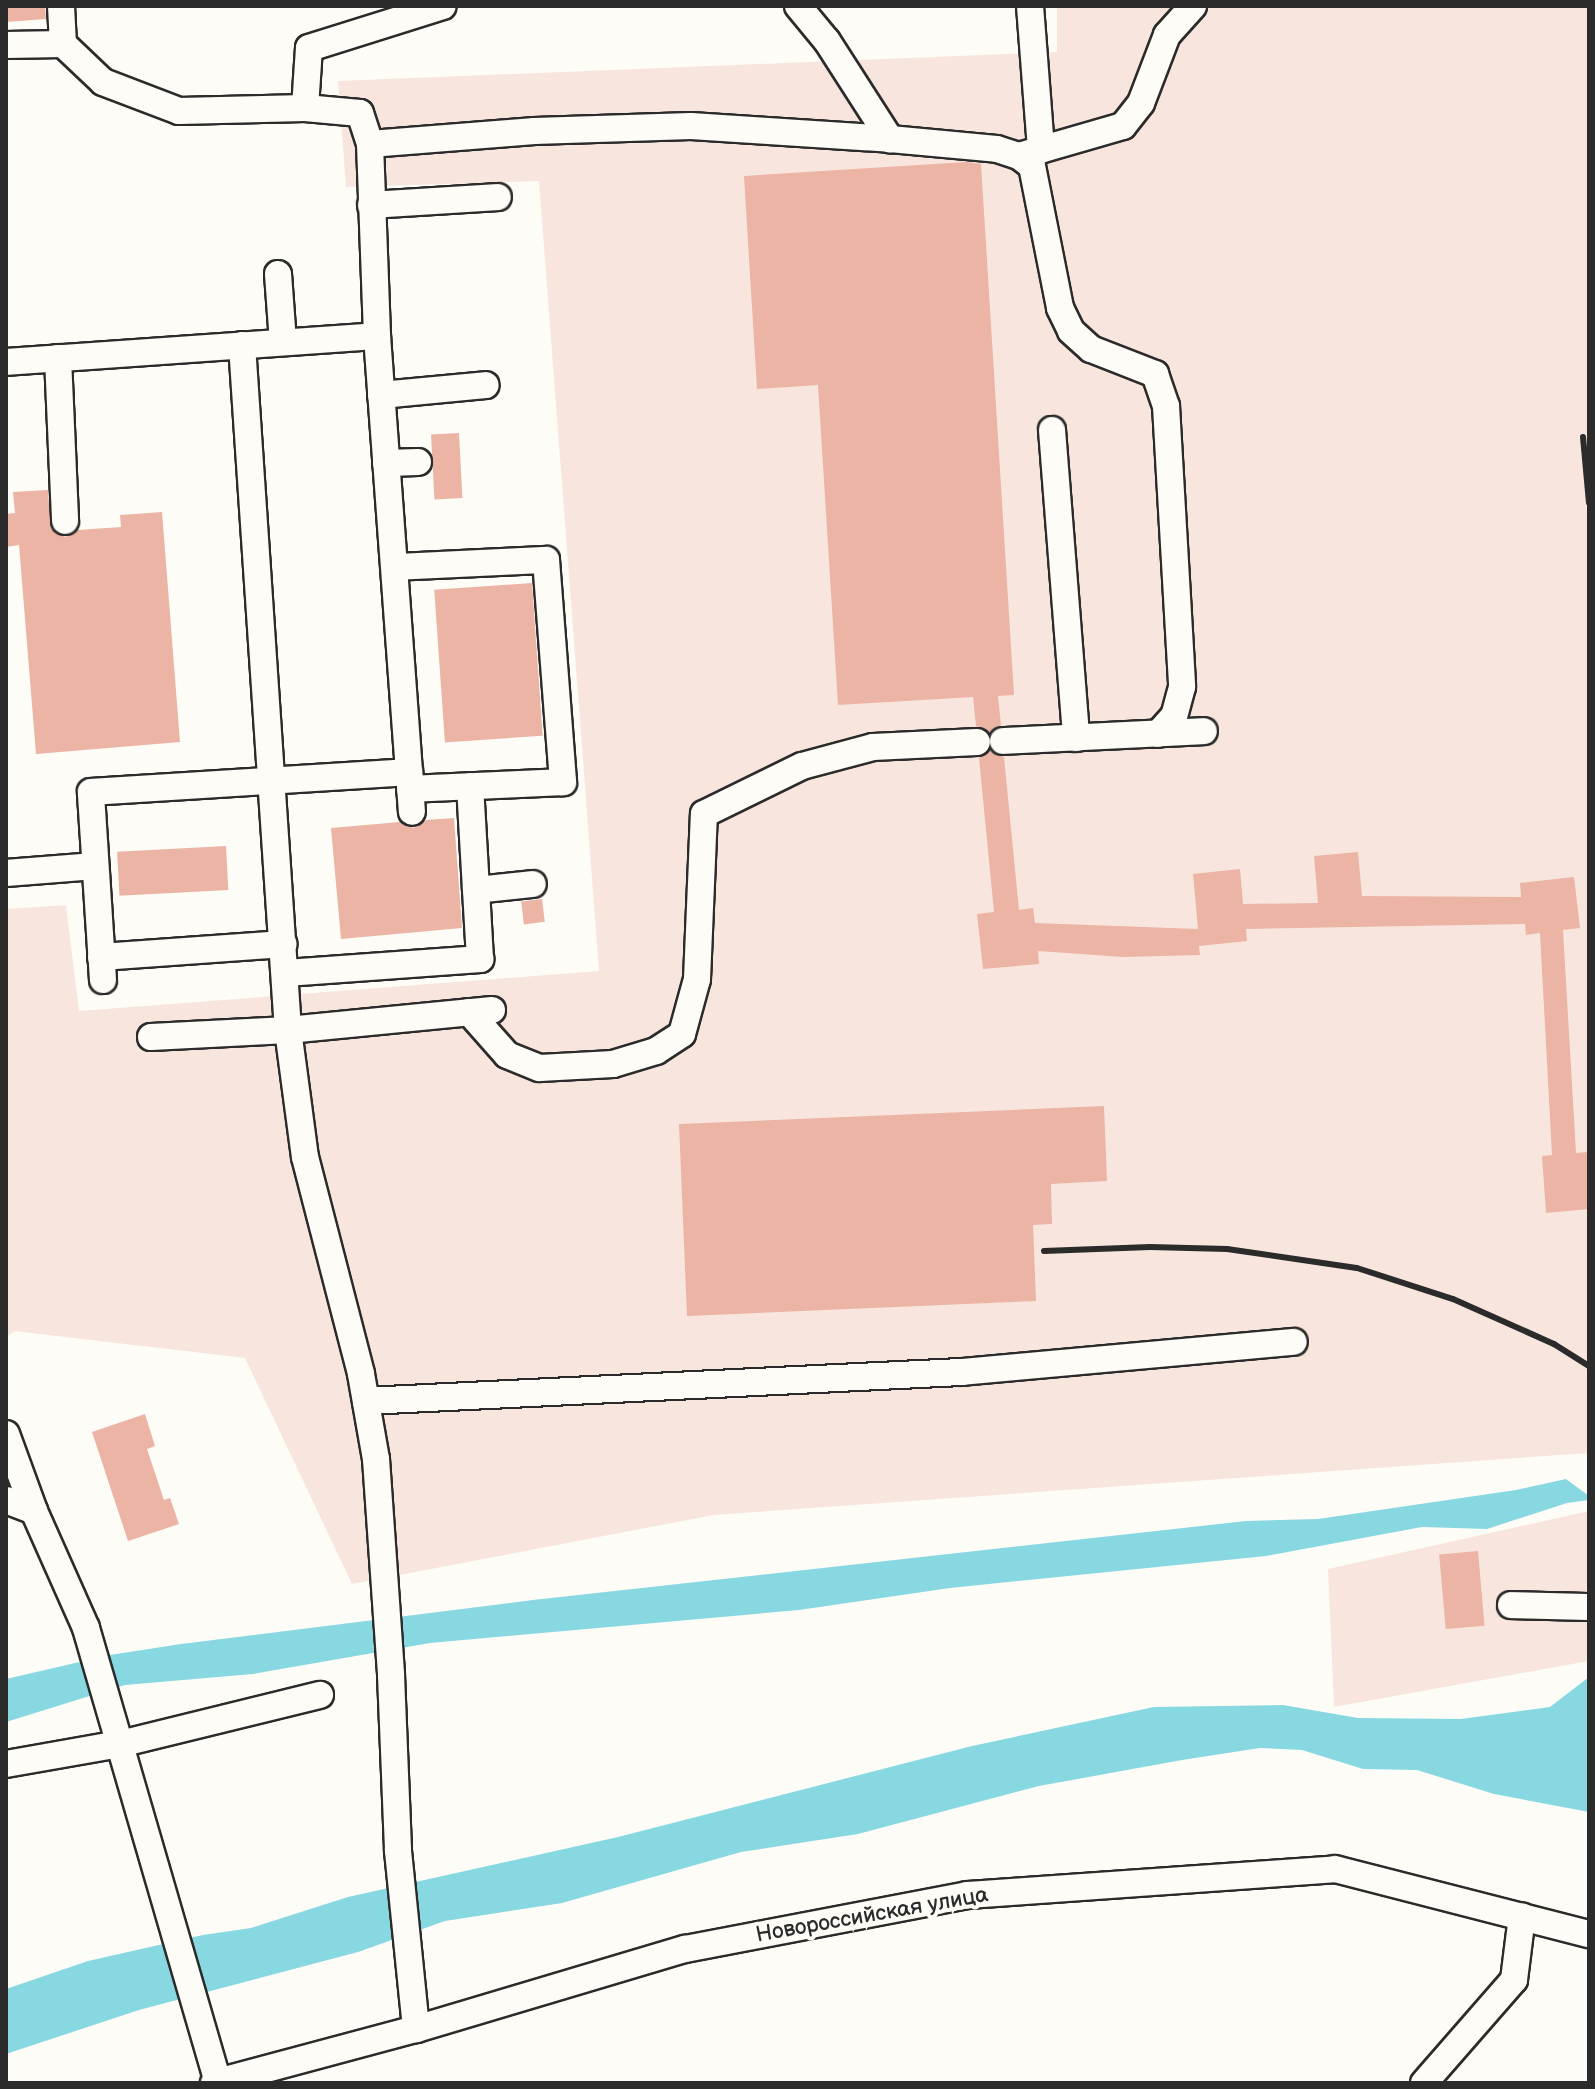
<!DOCTYPE html>
<meta charset="utf-8">
<style>
body{margin:0}
#map{position:relative;width:1595px;height:2089px;overflow:hidden;background:#fdfcf7;font-family:"Balsamiq Sans",sans-serif}
div>[style]{position:absolute}
.built>*{inset:0;background:#f8e6de}
.water>*{inset:0;background:#87d8e1}
.building>*{inset:0;background:#ecb4a4;transform-origin:0 0}
.roads{filter:drop-shadow(2px 0 #2b2b2b) drop-shadow(-2px 0 #2b2b2b) drop-shadow(0 2px #2b2b2b) drop-shadow(0 -2px #2b2b2b)}
.minor>*{height:26px;margin:-13px;padding:0 13px;transform-origin:13px;border-radius:13px;background:#fdfcf7}
.rail>*{height:6px;margin:-3px;padding:0 3px;transform-origin:3px;border-radius:3px;background:#2b2b2b}
span{translate:-50% -50%;white-space:nowrap;text-align:center;line-height:1.15;-webkit-text-stroke:8px #fdfcf7;paint-order:stroke}
.street-label{font-size:22px;color:#2b2b2b}
.frame{position:absolute;inset:0;border:8px solid #2b2b2b;pointer-events:none}
</style>
<div id="map">
<div class="built">
<i style="clip-path:polygon(1057px 6px,1589px 6px,1589px 1453px,714px 1515px,352px 1584px,245px 1358px,14px 1331px,6px 1338px,6px 909px,66px 905px,79px 1011px,599px 971px,539px 181px,346px 187px,338px 81px,1057px 52px)"></i>
<i style="clip-path:polygon(1589px 1511px,1589px 1661px,1334px 1707px,1328px 1569px)"></i>
</div>
<div class="water">
<i style="clip-path:polygon(1566px 1479px,1589px 1496px,1589px 1500px,1567px 1503px,1487px 1529px,1422px 1527px,1266px 1556px,950px 1588px,799px 1610px,430px 1643px,253px 1674px,125px 1685px,6px 1722px,6px 1679px,110px 1655px,181px 1644px,533px 1600px,1246px 1521px,1318px 1519px,1516px 1490px)"></i>
<i style="clip-path:polygon(1589px 1677px,1589px 1812px,1494px 1794px,1417px 1770px,1363px 1769px,1302px 1750px,1260px 1748px,1182px 1760px,1039px 1786px,858px 1834px,741px 1852px,562px 1903px,445px 1921px,358px 1952px,139px 2010px,6px 2054px,6px 1989px,88px 1961px,203px 1935px,251px 1928px,348px 1897px,618px 1837px,972px 1746px,1154px 1707px,1283px 1705px,1358px 1718px,1461px 1719px,1550px 1707px)"></i>
</div>
<div class="building">
<i style="clip-path:polygon(6px 6px,45px 6px,46px 19px,6px 22px)"></i>
<i style="clip-path:polygon(967px 162px,981px 164px,1014px 695px,998px 696px,1001px 725px,990px 733px,976px 726px,973px 697px,838px 705px,818px 385px,757px 389px,744px 176px)"></i>
<i style="left:459px;top:433px;width:65px;height:28px;rotate:87deg"></i>
<i style="clip-path:polygon(48px 490px,51px 529px,65px 537px,78px 530px,121px 527px,120px 515px,162px 512px,180px 742px,36px 754px,19px 545px,6px 547px,6px 514px,15px 513px,13px 492px)"></i>
<i style="left:532px;top:583px;width:153px;height:98px;rotate:86deg"></i>
<i style="clip-path:polygon(990px 750px,1004px 757px,1019px 910px,1033px 908px,1035px 923px,1198px 929px,1193px 874px,1240px 869px,1243px 904px,1318px 903px,1314px 856px,1358px 852px,1362px 896px,1521px 897px,1520px 883px,1574px 877px,1580px 928px,1563px 930px,1576px 1153px,1588px 1152px,1589px 1209px,1546px 1213px,1542px 1156px,1552px 1155px,1540px 933px,1526px 935px,1525px 924px,1246px 929px,1247px 941px,1199px 946px,1200px 955px,1123px 957px,1038px 951px,1039px 964px,983px 969px,977px 914px,994px 912px,979px 758px)"></i>
<i style="clip-path:polygon(454px 818px,462px 928px,341px 939px,331px 828px,400px 822px,414px 828px,426px 820px)"></i>
<i style="left:226px;top:846px;width:44px;height:109px;rotate:87deg"></i>
<i style="left:542px;top:899px;width:23px;height:21px;rotate:83deg"></i>
<i style="clip-path:polygon(1104px 1106px,1107px 1181px,1051px 1184px,1052px 1224px,1033px 1225px,1036px 1301px,687px 1316px,679px 1124px)"></i>
<i style="clip-path:polygon(145px 1414px,155px 1446px,147px 1449px,164px 1500px,170px 1498px,179px 1524px,128px 1541px,92px 1432px)"></i>
<i style="left:1478px;top:1551px;width:75px;height:39px;rotate:85deg"></i>
</div>
<div class="roads">
<div class="minor">
<i style="left:61px;top:6px;width:38px;rotate:87deg"></i>
<i style="left:63px;top:44px;width:55px;rotate:43.5deg"></i>
<i style="left:103px;top:82px;width:81px;rotate:20.9deg"></i>
<i style="left:179px;top:111px;width:126px;rotate:-1.4deg"></i>
<i style="left:305px;top:108px;width:55px;rotate:5.2deg"></i>
<i style="left:360px;top:113px;width:33px;rotate:72deg"></i>
<i style="left:370px;top:144px;width:192px;rotate:87.9deg"></i>
<i style="left:377px;top:336px;width:477px;rotate:85.8deg"></i>
<i style="left:798px;top:6px;width:45px;rotate:50.4deg"></i>
<i style="left:827px;top:41px;width:117px;rotate:57.3deg"></i>
<i style="left:1030px;top:6px;width:144px;rotate:85.6deg"></i>
<i style="left:6px;top:45px;width:57px;rotate:-1deg"></i>
<i style="left:305px;top:108px;width:60px;rotate:-86.2deg"></i>
<i style="left:309px;top:48px;width:140px;rotate:-17.4deg"></i>
<i style="left:370px;top:144px;width:165px;rotate:-4.5deg"></i>
<i style="left:534px;top:131px;width:157px;rotate:-1.8deg"></i>
<i style="left:691px;top:126px;width:199px;rotate:3.7deg"></i>
<i style="left:890px;top:139px;width:107px;rotate:5.3deg"></i>
<i style="left:997px;top:149px;width:23px;rotate:18deg"></i>
<i style="left:1019px;top:156px;width:16px;rotate:38deg"></i>
<i style="left:1032px;top:166px;width:145px;rotate:78.8deg"></i>
<i style="left:1060px;top:308px;width:25px;rotate:64deg"></i>
<i style="left:1071px;top:331px;width:27px;rotate:42deg"></i>
<i style="left:1091px;top:349px;width:69px;rotate:21.3deg"></i>
<i style="left:1155px;top:374px;width:34px;rotate:71deg"></i>
<i style="left:1166px;top:406px;width:281px;rotate:86.7deg"></i>
<i style="left:1182px;top:687px;width:30px;rotate:105deg"></i>
<i style="left:1174px;top:716px;width:24px;rotate:132deg"></i>
<i style="left:1019px;top:156px;width:108px;rotate:-16.1deg"></i>
<i style="left:1123px;top:126px;width:29px;rotate:-52deg"></i>
<i style="left:1141px;top:103px;width:73px;rotate:-69.1deg"></i>
<i style="left:1167px;top:35px;width:39px;rotate:-48deg"></i>
<i style="left:371px;top:205px;width:127px;rotate:-3.6deg"></i>
<i style="left:278px;top:274px;width:68px;rotate:85.8deg"></i>
<i style="left:242px;top:345px;width:687px;rotate:86.16deg"></i>
<i style="left:288px;top:1030px;width:128px;rotate:82.4deg"></i>
<i style="left:305px;top:1157px;width:224px;rotate:75.5deg"></i>
<i style="left:361px;top:1374px;width:86px;rotate:80deg"></i>
<i style="left:376px;top:1459px;width:217px;rotate:86deg"></i>
<i style="left:391px;top:1675px;width:176px;rotate:87.7deg"></i>
<i style="left:398px;top:1851px;width:179px;rotate:84.2deg"></i>
<i style="left:58px;top:358px;width:163px;rotate:87.5deg"></i>
<i style="left:6px;top:362px;width:372px;rotate:-4deg"></i>
<i style="left:381px;top:395px;width:105px;rotate:-5.4deg"></i>
<i style="left:1052px;top:430px;width:309px;rotate:85.5deg"></i>
<i style="left:386px;top:463px;width:32px;rotate:-2deg"></i>
<i style="left:395px;top:567px;width:151px;rotate:-2.7deg"></i>
<i style="left:546px;top:560px;width:223px;rotate:85.6deg"></i>
<i style="left:563px;top:782px;width:153px;rotate:177.4deg"></i>
<i style="left:1003px;top:741px;width:201px;rotate:-2.8deg"></i>
<i style="left:6px;top:873px;width:89px;rotate:-4.5deg"></i>
<i style="left:476px;top:890px;width:57px;rotate:-6deg"></i>
<i style="left:101px;top:957px;width:183px;rotate:-4.1deg"></i>
<i style="left:286px;top:973px;width:195px;rotate:-4.1deg"></i>
<i style="left:480px;top:959px;width:173px;rotate:-93.3deg"></i>
<i style="left:103px;top:980px;width:188px;rotate:-93.7deg"></i>
<i style="left:91px;top:792px;width:319px;rotate:-3.6deg"></i>
<i style="left:469px;top:1012px;width:57px;rotate:48.5deg"></i>
<i style="left:507px;top:1055px;width:35px;rotate:22deg"></i>
<i style="left:540px;top:1068px;width:73px;rotate:-3.1deg"></i>
<i style="left:613px;top:1064px;width:45px;rotate:-16.8deg"></i>
<i style="left:656px;top:1051px;width:31px;rotate:-33deg"></i>
<i style="left:682px;top:1034px;width:57px;rotate:-74.7deg"></i>
<i style="left:697px;top:979px;width:165px;rotate:-87.6deg"></i>
<i style="left:704px;top:814px;width:109px;rotate:-26.1deg"></i>
<i style="left:802px;top:766px;width:73px;rotate:-15deg"></i>
<i style="left:873px;top:747px;width:104px;rotate:-2.8deg"></i>
<i style="left:151px;top:1037px;width:137px;rotate:-2.9deg"></i>
<i style="left:288px;top:1030px;width:205px;rotate:-5.6deg"></i>
<i style="left:366px;top:1401px;width:597px;rotate:-2.79deg"></i>
<i style="left:962px;top:1372px;width:333px;rotate:-5.2deg"></i>
<i style="left:6px;top:1434px;width:82px;rotate:70deg"></i>
<i style="left:6px;top:1500px;width:30px;rotate:21deg"></i>
<i style="left:34px;top:1511px;width:128px;rotate:66deg"></i>
<i style="left:86px;top:1628px;width:473px;rotate:73.8deg"></i>
<i style="left:1511px;top:1605px;width:78px;rotate:1.5deg"></i>
<i style="left:6px;top:1764px;width:116px;rotate:-10deg"></i>
<i style="left:120px;top:1744px;width:206px;rotate:-13.8deg"></i>
<i style="left:214px;top:2083px;width:209px;rotate:-15deg"></i>
<i style="left:416px;top:2029px;width:281px;rotate:-16.6deg"></i>
<i style="left:685px;top:1949px;width:287px;rotate:-10.8deg"></i>
<i style="left:967px;top:1895px;width:369px;rotate:-4deg"></i>
<i style="left:1335px;top:1869px;width:262px;rotate:14.4deg"></i>
<i style="left:1424px;top:2083px;width:137px;rotate:-48.9deg"></i>
<i style="left:1514px;top:1980px;width:64px;rotate:-82.9deg"></i>
</div>
</div>
<div class="rail">
<i style="left:1583px;top:437px;width:66px;rotate:84.8deg"></i>
<i style="left:1044px;top:1251px;width:106px;rotate:-2.2deg"></i>
<i style="left:1150px;top:1247px;width:77px;rotate:1.5deg"></i>
<i style="left:1227px;top:1249px;width:131px;rotate:8.3deg"></i>
<i style="left:1357px;top:1268px;width:101px;rotate:17.9deg"></i>
<i style="left:1453px;top:1299px;width:111px;rotate:24deg"></i>
<i style="left:1554px;top:1344px;width:41px;rotate:32.2deg"></i>
</div>
<div class="street-label">
<span style="left:872px;top:1915px;rotate:-10deg">Новороссийская улица</span>
</div>
<div class="frame"></div>
</div>
